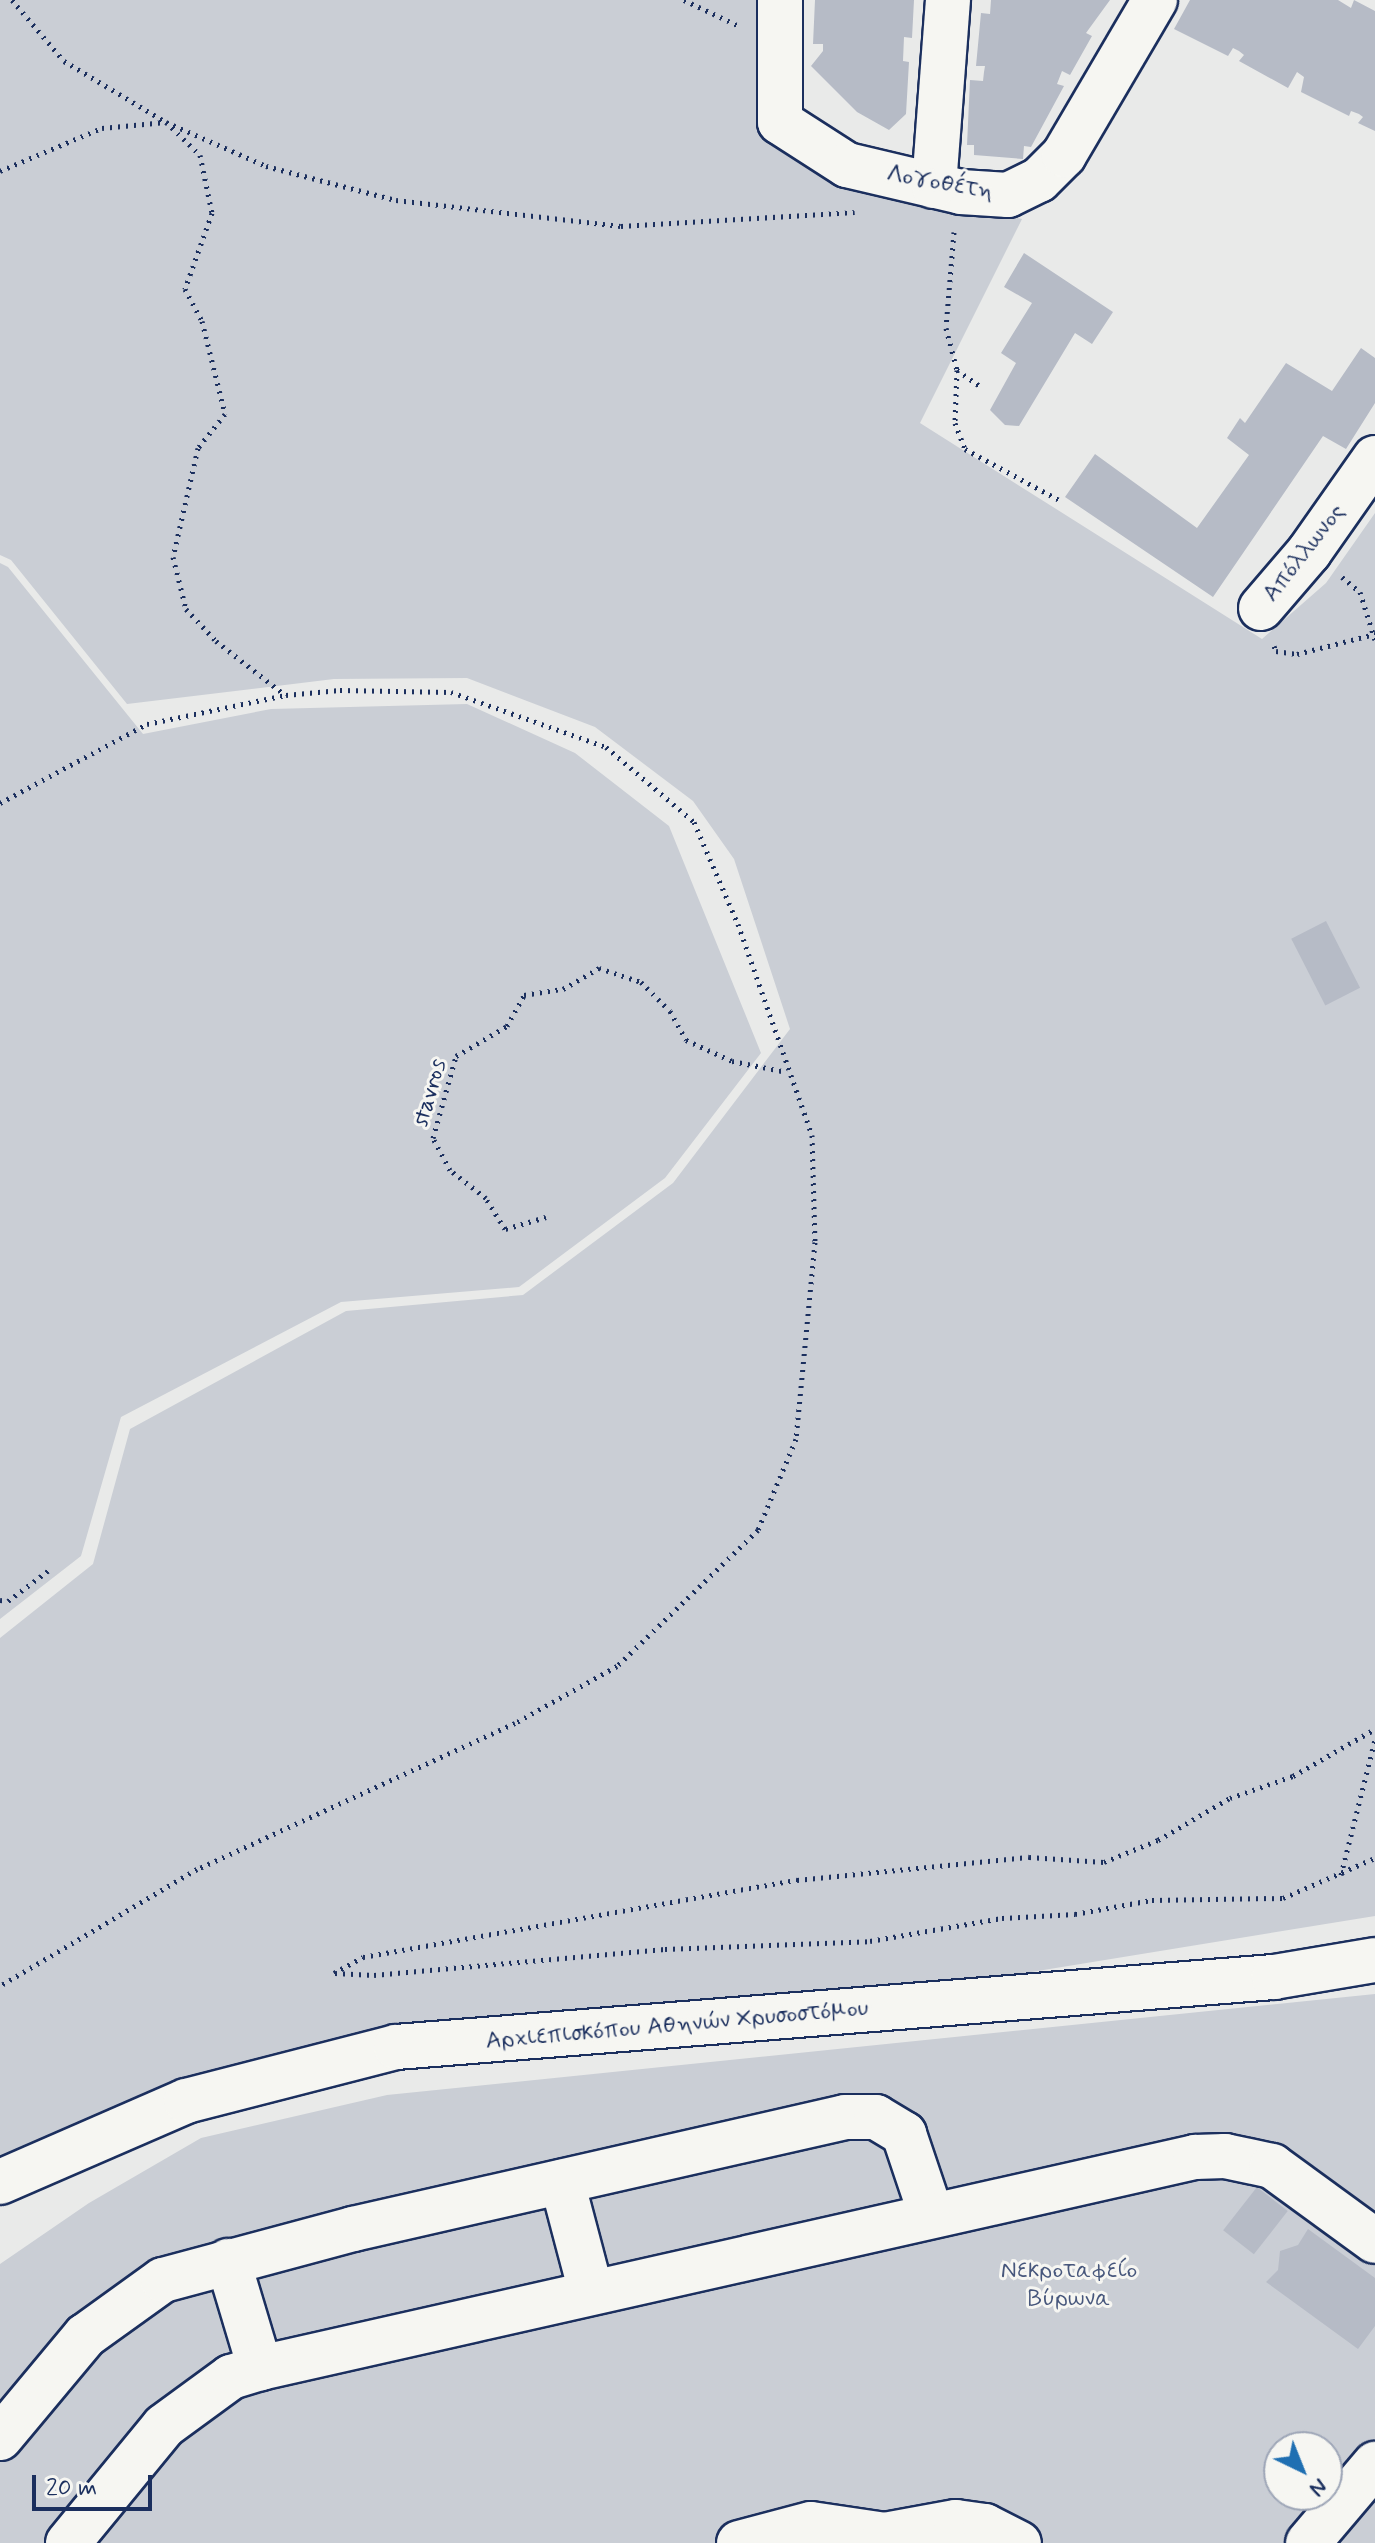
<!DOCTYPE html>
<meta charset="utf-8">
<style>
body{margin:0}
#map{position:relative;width:1375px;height:2543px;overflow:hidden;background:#e9eae9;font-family:Mynerve,sans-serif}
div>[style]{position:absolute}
.green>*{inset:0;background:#caced5}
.building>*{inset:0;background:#b6bbc6;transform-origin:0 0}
.path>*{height:5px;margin-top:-2.5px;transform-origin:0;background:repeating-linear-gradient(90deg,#1b2f5e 0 2px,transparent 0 8px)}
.roads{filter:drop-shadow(2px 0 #1b2f5e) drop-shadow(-2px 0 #1b2f5e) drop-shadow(0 2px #1b2f5e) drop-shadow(0 -2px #1b2f5e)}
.minor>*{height:44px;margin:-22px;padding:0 22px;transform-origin:22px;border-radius:22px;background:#f6f6f2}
span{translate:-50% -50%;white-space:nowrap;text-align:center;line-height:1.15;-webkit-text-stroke:6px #f6f6f2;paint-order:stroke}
.street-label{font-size:24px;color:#1b2f5e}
.park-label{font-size:24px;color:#47577c}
.north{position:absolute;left:1263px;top:2431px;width:80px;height:80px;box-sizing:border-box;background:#f6f6f2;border:2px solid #9ea6b7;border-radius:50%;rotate:137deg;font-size:22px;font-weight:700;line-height:32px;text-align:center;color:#1b2f5e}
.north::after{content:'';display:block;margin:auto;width:28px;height:36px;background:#1f6fb2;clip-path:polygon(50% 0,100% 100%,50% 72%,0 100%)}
.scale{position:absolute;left:32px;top:2475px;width:120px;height:36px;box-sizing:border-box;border:4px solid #1b2f5e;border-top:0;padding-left:10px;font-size:24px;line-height:28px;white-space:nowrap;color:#1b2f5e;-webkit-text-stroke:6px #f6f6f2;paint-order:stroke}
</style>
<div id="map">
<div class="green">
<i style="clip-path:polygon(0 0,761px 0,764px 102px,932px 202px,1022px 219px,920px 423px,1262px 639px,1326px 583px,1375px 513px,1375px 1916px,933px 1988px,527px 2019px,0 2174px,0 1638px,93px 1564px,130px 1429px,346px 1311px,523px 1295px,673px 1183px,790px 1029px,734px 859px,693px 801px,595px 727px,467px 678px,334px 679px,127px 704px,11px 560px,0 555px)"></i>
<i style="clip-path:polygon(0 563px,8px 567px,143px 734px,271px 709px,467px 704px,575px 753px,669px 826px,761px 1053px,665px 1178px,519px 1287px,341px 1302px,121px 1417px,81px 1556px,0 1619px)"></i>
<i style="clip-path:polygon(evenodd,1375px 1994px,1375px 2543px,0 2543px,0 2264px,89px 2203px,201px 2138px,387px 2095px,1375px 1994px,1279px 2447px,1327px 2447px,1327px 2495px,1279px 2495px,1279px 2447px)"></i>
</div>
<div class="building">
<i style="clip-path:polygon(815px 0,914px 0,912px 38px,904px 37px,903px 61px,909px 62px,906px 114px,889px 130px,857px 112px,811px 66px,823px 51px,823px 44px,813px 44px)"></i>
<i style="clip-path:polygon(991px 0,1110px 0,1086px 33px,1092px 36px,1070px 75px,1062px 71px,1057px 84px,1064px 86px,1031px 147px,1024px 146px,1023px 159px,974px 155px,974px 145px,967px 145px,970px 80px,983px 81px,984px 72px,985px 66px,976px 66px,981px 13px,990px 14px)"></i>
<i style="clip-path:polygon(1190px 0,1338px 0,1351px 8px,1354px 0,1375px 11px,1375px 131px,1358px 123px,1363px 117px,1359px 114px,1351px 111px,1349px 116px,1301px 92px,1304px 77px,1297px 72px,1288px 88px,1239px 61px,1244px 55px,1239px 51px,1233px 48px,1228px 56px,1174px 29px)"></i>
<i style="clip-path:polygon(1024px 253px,1113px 312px,1092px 344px,1075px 333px,1019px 426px,1005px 425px,990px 410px,1016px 363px,1001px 353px,1032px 303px,1004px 287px)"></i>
<i style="clip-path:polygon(1361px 348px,1375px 358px,1375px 403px,1346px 449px,1323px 436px,1213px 597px,1065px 497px,1095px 454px,1197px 528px,1249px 455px,1227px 438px,1240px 418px,1245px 423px,1286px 363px,1332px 391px)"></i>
<i style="left:1326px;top:921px;width:75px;height:39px;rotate:63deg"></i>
<i style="left:1257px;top:2187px;width:39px;height:55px;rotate:38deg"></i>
<i style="clip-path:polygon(1308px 2229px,1375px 2278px,1375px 2326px,1358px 2349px,1266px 2282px,1278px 2270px,1280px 2251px,1298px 2245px)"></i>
</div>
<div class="path">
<i style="left:12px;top:0;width:80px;rotate:49.6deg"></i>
<i style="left:64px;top:61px;width:119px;rotate:30.9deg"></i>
<i style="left:166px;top:122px;width:109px;rotate:23.7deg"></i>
<i style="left:266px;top:166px;width:134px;rotate:14.7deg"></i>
<i style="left:396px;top:200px;width:226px;rotate:6.6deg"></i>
<i style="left:621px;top:226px;width:234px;rotate:-3.4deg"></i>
<i style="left:684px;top:0;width:61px;rotate:25.3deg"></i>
<i style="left:0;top:171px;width:111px;rotate:-22.9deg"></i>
<i style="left:102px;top:128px;width:64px;rotate:-5.4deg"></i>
<i style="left:166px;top:122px;width:47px;rotate:44.1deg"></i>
<i style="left:200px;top:155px;width:59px;rotate:78.3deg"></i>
<i style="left:212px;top:213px;width:81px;rotate:109.6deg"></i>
<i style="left:185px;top:289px;width:36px;rotate:62deg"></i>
<i style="left:202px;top:321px;width:96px;rotate:76.1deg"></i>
<i style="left:225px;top:414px;width:43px;rotate:128.5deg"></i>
<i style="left:198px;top:448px;width:112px;rotate:102.9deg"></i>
<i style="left:173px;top:557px;width:54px;rotate:76deg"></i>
<i style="left:186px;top:609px;width:44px;rotate:46.8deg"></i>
<i style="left:216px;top:641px;width:88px;rotate:38deg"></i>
<i style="left:954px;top:232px;width:96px;rotate:94.8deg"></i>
<i style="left:946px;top:328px;width:43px;rotate:75.3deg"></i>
<i style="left:957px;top:370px;width:29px;rotate:35deg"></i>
<i style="left:957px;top:370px;width:53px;rotate:92.2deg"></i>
<i style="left:955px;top:423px;width:28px;rotate:69deg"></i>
<i style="left:965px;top:449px;width:109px;rotate:28.4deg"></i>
<i style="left:1342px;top:577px;width:23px;rotate:40deg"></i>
<i style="left:1360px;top:592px;width:50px;rotate:72.6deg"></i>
<i style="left:1274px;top:646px;width:5px;rotate:68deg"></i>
<i style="left:1276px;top:651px;width:21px;rotate:8deg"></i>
<i style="left:1297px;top:654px;width:81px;rotate:-14.4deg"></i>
<i style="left:0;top:803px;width:167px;rotate:-28.3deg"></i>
<i style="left:147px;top:724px;width:142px;rotate:-11.8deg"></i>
<i style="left:286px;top:695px;width:54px;rotate:-5.3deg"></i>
<i style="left:340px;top:690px;width:111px;rotate:1deg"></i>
<i style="left:451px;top:692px;width:164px;rotate:19.5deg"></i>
<i style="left:606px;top:747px;width:116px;rotate:40.4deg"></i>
<i style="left:694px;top:822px;width:111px;rotate:66.7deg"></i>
<i style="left:738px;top:924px;width:224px;rotate:70.7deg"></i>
<i style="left:812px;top:1135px;width:107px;rotate:88.4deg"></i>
<i style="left:815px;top:1242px;width:198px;rotate:95.5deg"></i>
<i style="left:796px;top:1439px;width:99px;rotate:112.7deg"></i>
<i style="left:758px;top:1530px;width:196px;rotate:136deg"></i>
<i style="left:617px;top:1666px;width:117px;rotate:150.8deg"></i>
<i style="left:515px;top:1723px;width:350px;rotate:155.3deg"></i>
<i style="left:197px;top:1869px;width:229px;rotate:149.3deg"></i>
<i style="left:546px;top:1217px;width:43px;rotate:163.7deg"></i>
<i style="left:505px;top:1229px;width:36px;rotate:-122deg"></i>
<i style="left:486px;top:1198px;width:46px;rotate:-142.1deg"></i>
<i style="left:450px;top:1170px;width:36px;rotate:-118deg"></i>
<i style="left:433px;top:1138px;width:85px;rotate:-74.3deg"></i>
<i style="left:456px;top:1056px;width:59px;rotate:-30.5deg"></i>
<i style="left:507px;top:1026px;width:35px;rotate:-61deg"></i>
<i style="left:524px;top:995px;width:39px;rotate:-9deg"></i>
<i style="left:563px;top:989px;width:42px;rotate:-30.3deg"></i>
<i style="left:599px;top:968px;width:44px;rotate:18.4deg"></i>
<i style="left:641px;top:982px;width:41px;rotate:45deg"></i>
<i style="left:670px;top:1011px;width:33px;rotate:61deg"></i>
<i style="left:686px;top:1040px;width:51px;rotate:24.5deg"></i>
<i style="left:732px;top:1061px;width:56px;rotate:11.3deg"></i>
<i style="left:0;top:1600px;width:8px;rotate:7deg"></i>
<i style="left:8px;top:1601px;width:51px;rotate:-37.1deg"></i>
<i style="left:1341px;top:1875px;width:139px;rotate:-75.9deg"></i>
<i style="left:334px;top:1973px;width:33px;rotate:-29deg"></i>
<i style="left:363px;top:1957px;width:441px;rotate:-10.1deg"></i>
<i style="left:797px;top:1880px;width:233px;rotate:-5.7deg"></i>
<i style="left:1029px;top:1857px;width:75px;rotate:3.8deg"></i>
<i style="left:1104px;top:1862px;width:58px;rotate:-22.2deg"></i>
<i style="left:1158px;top:1840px;width:83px;rotate:-30.3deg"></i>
<i style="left:1230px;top:1798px;width:67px;rotate:-19.2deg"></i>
<i style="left:1293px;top:1776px;width:95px;rotate:-29.8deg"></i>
<i style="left:335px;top:1973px;width:39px;rotate:3deg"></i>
<i style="left:374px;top:1975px;width:292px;rotate:-5.1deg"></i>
<i style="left:665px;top:1949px;width:205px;rotate:-2.2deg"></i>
<i style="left:870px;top:1941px;width:134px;rotate:-9.9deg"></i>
<i style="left:1002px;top:1918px;width:73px;rotate:-3.1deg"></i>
<i style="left:1075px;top:1914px;width:78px;rotate:-10.3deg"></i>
<i style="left:1152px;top:1900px;width:131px;rotate:-0.9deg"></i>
<i style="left:1283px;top:1898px;width:100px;rotate:-23.5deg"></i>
</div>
<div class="roads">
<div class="minor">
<i style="left:780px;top:0;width:122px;rotate:90deg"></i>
<i style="left:780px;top:122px;width:80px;rotate:32.7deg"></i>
<i style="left:847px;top:165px;width:117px;rotate:13.3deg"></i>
<i style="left:961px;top:192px;width:47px;rotate:3.7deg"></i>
<i style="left:1008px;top:195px;width:34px;rotate:-26deg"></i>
<i style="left:1039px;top:180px;width:35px;rotate:-45deg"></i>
<i style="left:1064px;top:155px;width:180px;rotate:-59.6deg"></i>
<i style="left:934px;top:186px;width:187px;rotate:-85.7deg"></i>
<i style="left:1261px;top:608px;width:74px;rotate:-49.4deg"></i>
<i style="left:1309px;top:552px;width:115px;rotate:-54.9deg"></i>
<i style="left:0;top:2182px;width:203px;rotate:-23.5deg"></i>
<i style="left:186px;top:2101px;width:217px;rotate:-14.4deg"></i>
<i style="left:396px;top:2047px;width:881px;rotate:-4.56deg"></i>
<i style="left:1274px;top:1977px;width:102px;rotate:-9.6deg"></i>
<i style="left:562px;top:2182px;width:114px;rotate:75.2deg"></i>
<i style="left:228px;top:2261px;width:112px;rotate:73.3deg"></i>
<i style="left:0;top:2438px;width:133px;rotate:-50.2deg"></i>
<i style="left:85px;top:2336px;width:96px;rotate:-35.7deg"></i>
<i style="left:163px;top:2280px;width:197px;rotate:-15deg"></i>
<i style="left:353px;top:2229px;width:505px;rotate:-12.82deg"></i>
<i style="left:845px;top:2117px;width:31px"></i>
<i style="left:876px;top:2117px;width:33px;rotate:31deg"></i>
<i style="left:904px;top:2134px;width:84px;rotate:71.4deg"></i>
<i style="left:68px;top:2543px;width:151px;rotate:-50.6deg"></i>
<i style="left:164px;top:2426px;width:83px;rotate:-36.2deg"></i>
<i style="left:231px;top:2377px;width:30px;rotate:-17deg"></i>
<i style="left:260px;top:2368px;width:959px;rotate:-12.72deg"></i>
<i style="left:1195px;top:2157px;width:30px;rotate:-2deg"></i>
<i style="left:1225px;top:2156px;width:48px;rotate:12deg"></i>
<i style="left:1272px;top:2166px;width:127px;rotate:36.1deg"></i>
<i style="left:739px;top:2543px;width:74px;rotate:-14.8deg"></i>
<i style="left:811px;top:2524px;width:75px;rotate:8.5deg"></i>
<i style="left:885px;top:2535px;width:72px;rotate:-10.4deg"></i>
<i style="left:956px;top:2522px;width:29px;rotate:8deg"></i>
<i style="left:985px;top:2526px;width:38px;rotate:27deg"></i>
<i style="left:1308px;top:2543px;width:104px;rotate:-49.7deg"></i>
</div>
</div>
<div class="street-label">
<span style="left:940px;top:183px;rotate:10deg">Λογοθέτη</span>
<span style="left:1304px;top:553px;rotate:-52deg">Απόλλωνος</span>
<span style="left:430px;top:1093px;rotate:-74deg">stavros</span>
<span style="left:677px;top:2025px;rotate:-5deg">Αρχιεπισκόπου Αθηνών Χρυσοστόμου</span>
</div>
<div class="park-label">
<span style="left:1069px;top:2285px">Νεκροταφείο<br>Βύρωνα</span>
</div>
<div class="north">N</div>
<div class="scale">20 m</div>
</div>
